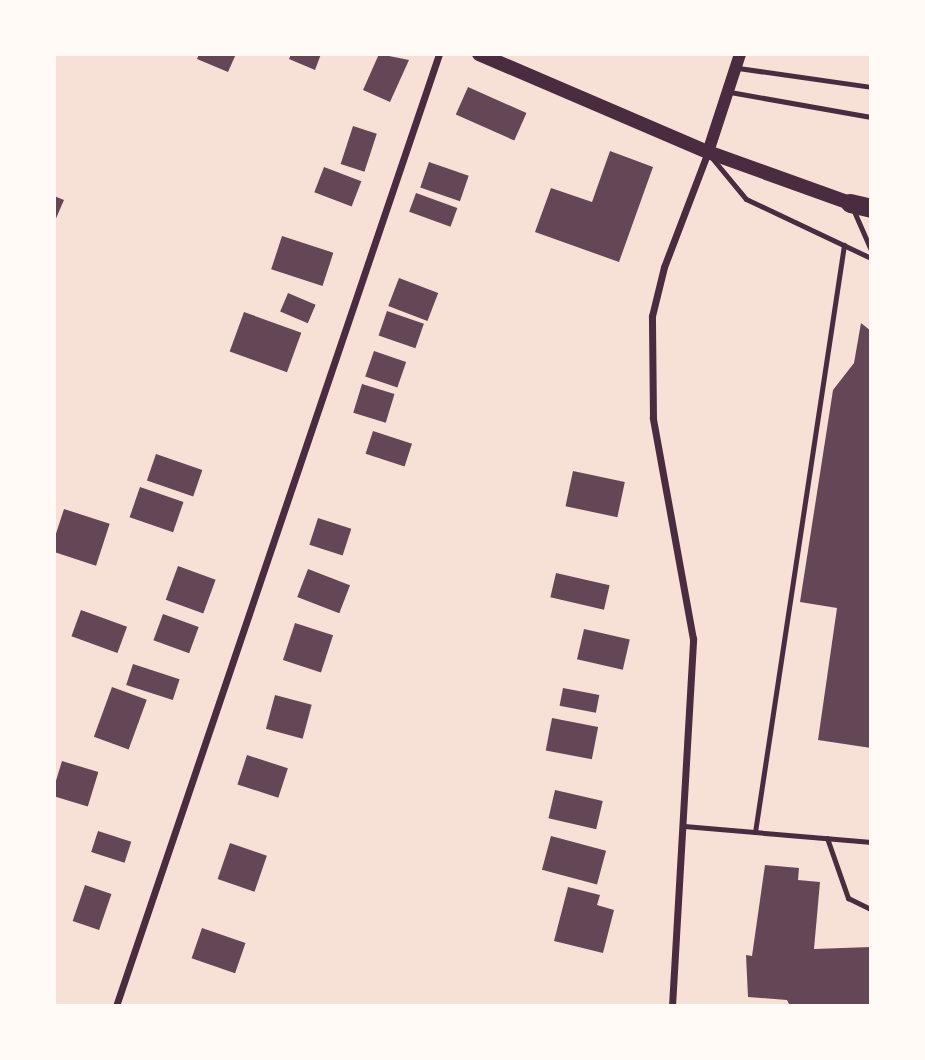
<!DOCTYPE html>
<style>
body{margin:0}
#map{position:relative;width:925px;height:1060px;overflow:hidden;background:#f7e1d7;font-family:"Nunito Sans",sans-serif}
div>[style]{position:absolute}
.building>*{inset:0;background:#644757;transform-origin:0 0}
.service>*{height:5px;margin:-2.5px;padding:0 2.5px;transform-origin:2.5px;border-radius:2.5px;background:#4a2c40}
.minor>*{height:7px;margin:-3.5px;padding:0 3.5px;transform-origin:3.5px;border-radius:3.5px;background:#4a2c40}
.tertiary>*{height:12px;margin:-6px;padding:0 6px;transform-origin:6px;border-radius:6px;background:#4a2c40}
.secondary>*{height:14px;margin:-7px;padding:0 7px;transform-origin:7px;border-radius:7px;background:#4a2c40}
.trunk>*{height:19px;margin:-9.5px;padding:0 9.5px;transform-origin:9.5px;border-radius:9.5px;background:#4a2c40}
span{translate:-50% -50%;white-space:nowrap;text-align:center;line-height:1.15;-webkit-text-stroke:7px #fffaf5;paint-order:stroke}
.frame{position:absolute;inset:0;border:56px solid #fffaf5;pointer-events:none}
</style>
<div id="map">
<div class="building">
<i style="clip-path:polygon(199px 54px,236px 54px,228px 72px,197px 59px)"></i>
<i style="clip-path:polygon(291px 54px,321px 54px,315px 70px,289px 59px)"></i>
<i style="clip-path:polygon(379px 54px,409px 60px,390px 102px,363px 90px)"></i>
<i style="left:468px;top:87px;width:64px;height:30px;rotate:24deg"></i>
<i style="left:353px;top:126px;width:25px;height:40px;rotate:18deg"></i>
<i style="clip-path:polygon(610px 151px,653px 167px,619px 262px,535px 232px,551px 188px,592px 202px)"></i>
<i style="left:429px;top:162px;width:42px;height:27px;rotate:19deg"></i>
<i style="left:324px;top:167px;width:40px;height:27px;rotate:21deg"></i>
<i style="left:416px;top:193px;width:44px;height:20px;rotate:20deg"></i>
<i style="clip-path:polygon(54px 196px,64px 200px,54px 223px)"></i>
<i style="left:282px;top:236px;width:54px;height:35px;rotate:18deg"></i>
<i style="left:399px;top:278px;width:42px;height:30px;rotate:21deg"></i>
<i style="left:288px;top:293px;width:30px;height:20px;rotate:23deg"></i>
<i style="left:387px;top:311px;width:39px;height:26px;rotate:19deg"></i>
<i style="left:244px;top:312px;width:61px;height:42px;rotate:20deg"></i>
<i style="clip-path:polygon(861px 323px,871px 331px,871px 748px,818px 740px,837px 608px,800px 602px,833px 390px,854px 363px)"></i>
<i style="left:374px;top:351px;width:34px;height:27px;rotate:19deg"></i>
<i style="left:362px;top:384px;width:34px;height:30px;rotate:17deg"></i>
<i style="left:373px;top:431px;width:41px;height:24px;rotate:18deg"></i>
<i style="left:156px;top:454px;width:49px;height:28px;rotate:19deg"></i>
<i style="left:573px;top:471px;width:53px;height:36px;rotate:12deg"></i>
<i style="left:140px;top:487px;width:46px;height:32px;rotate:19deg"></i>
<i style="left:64px;top:509px;width:48px;height:44px;rotate:18deg"></i>
<i style="left:318px;top:518px;width:35px;height:28px;rotate:18deg"></i>
<i style="left:178px;top:566px;width:40px;height:36px;rotate:20deg"></i>
<i style="left:308px;top:569px;width:45px;height:30px;rotate:21deg"></i>
<i style="left:556px;top:573px;width:55px;height:25px;rotate:13deg"></i>
<i style="left:81px;top:610px;width:49px;height:28px;rotate:20deg"></i>
<i style="left:163px;top:614px;width:38px;height:28px;rotate:20deg"></i>
<i style="left:295px;top:623px;width:40px;height:39px;rotate:18deg"></i>
<i style="left:584px;top:629px;width:47px;height:31px;rotate:13deg"></i>
<i style="left:133px;top:664px;width:49px;height:22px;rotate:18deg"></i>
<i style="left:112px;top:687px;width:37px;height:53px;rotate:20deg"></i>
<i style="left:563px;top:688px;width:37px;height:18px;rotate:11deg"></i>
<i style="left:275px;top:695px;width:38px;height:35px;rotate:15deg"></i>
<i style="left:552px;top:718px;width:47px;height:33px;rotate:11deg"></i>
<i style="left:247px;top:755px;width:43px;height:31px;rotate:18deg"></i>
<i style="left:62px;top:761px;width:38px;height:36px;rotate:17deg"></i>
<i style="left:555px;top:790px;width:49px;height:29px;rotate:13deg"></i>
<i style="left:98px;top:831px;width:35px;height:22px;rotate:18deg"></i>
<i style="left:551px;top:836px;width:57px;height:35px;rotate:15deg"></i>
<i style="left:230px;top:843px;width:39px;height:38px;rotate:19deg"></i>
<i style="clip-path:polygon(765px 865px,799px 868px,798px 880px,820px 882px,814px 949px,871px 947px,871px 1006px,790px 1006px,787px 1000px,748px 997px,746px 955px,752px 956px)"></i>
<i style="left:85px;top:885px;width:28px;height:38px;rotate:19deg"></i>
<i style="clip-path:polygon(568px 887px,600px 895px,597px 905px,614px 910px,603px 953px,554px 941px)"></i>
<i style="left:202px;top:928px;width:46px;height:32px;rotate:19deg"></i>
</div>
<div class="service">
<i style="left:738px;top:68px;width:134px;rotate:8.1deg"></i>
<i style="left:730px;top:92px;width:143px;rotate:10.1deg"></i>
<i style="left:712px;top:158px;width:53px;rotate:50.3deg"></i>
<i style="left:746px;top:199px;width:138px;rotate:25.3deg"></i>
<i style="left:853px;top:209px;width:45px;rotate:66.3deg"></i>
<i style="left:684px;top:826px;width:188px;rotate:4.9deg"></i>
<i style="left:755px;top:832px;width:594px;rotate:-81.38deg"></i>
<i style="left:827px;top:838px;width:64px;rotate:70.7deg"></i>
<i style="left:848px;top:898px;width:25px;rotate:26deg"></i>
</div>
<div class="minor">
<i style="left:116px;top:1006px;width:1005px;rotate:-71.26deg"></i>
<i style="left:672px;top:1006px;width:368px;rotate:-86.7deg"></i>
<i style="left:693px;top:639px;width:225px;rotate:-100.3deg"></i>
<i style="left:653px;top:418px;width:102px;rotate:-90.6deg"></i>
<i style="left:652px;top:316px;width:50px;rotate:-76.2deg"></i>
<i style="left:664px;top:267px;width:123px;rotate:-69.1deg"></i>
</div>
<div class="tertiary">
<i style="left:708px;top:152px;width:103px;rotate:-71.9deg"></i>
</div>
<div class="secondary">
<i style="left:479px;top:54px;width:249px;rotate:23.2deg"></i>
<i style="left:708px;top:152px;width:151px;rotate:19.8deg"></i>
</div>
<div class="trunk">
<i style="left:850px;top:203px;width:22px;rotate:13deg"></i>
</div>
<div class="frame"></div>
</div>
